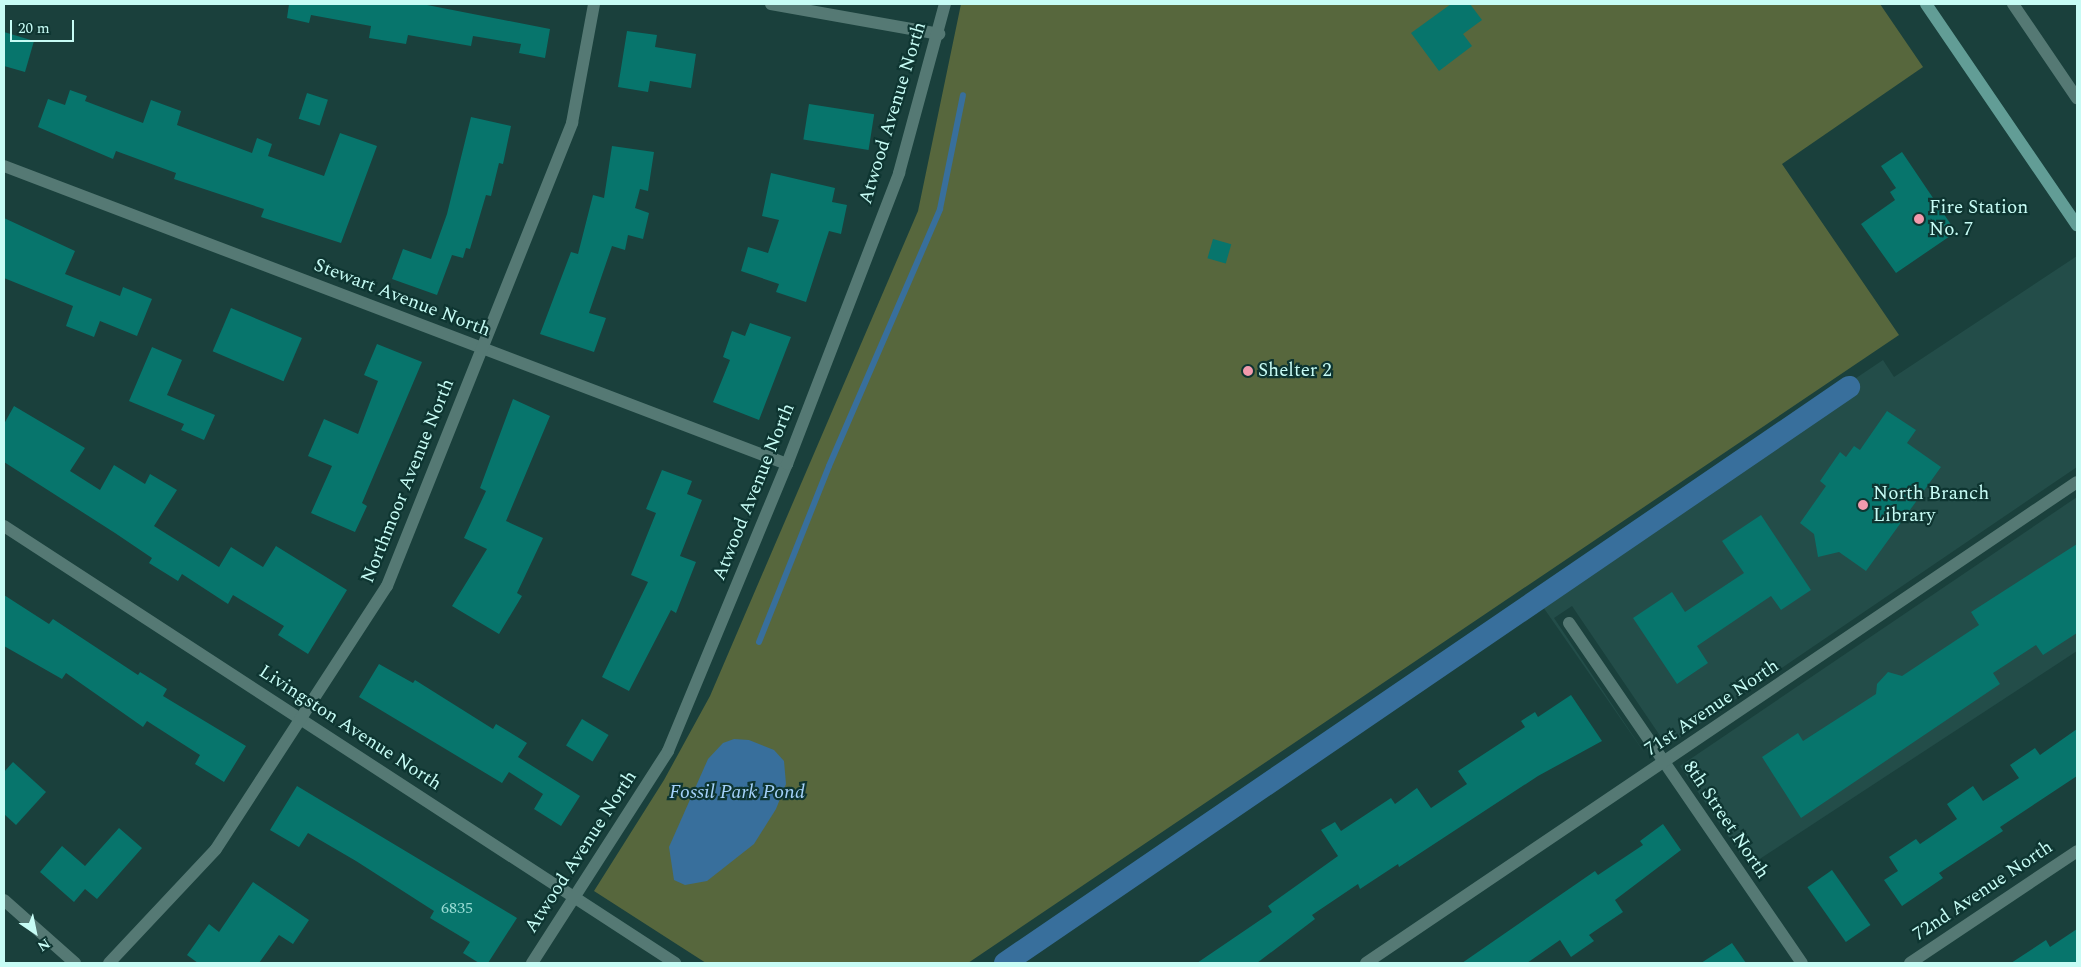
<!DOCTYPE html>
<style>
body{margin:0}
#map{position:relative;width:2081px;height:967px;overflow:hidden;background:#1a403c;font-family:Spectral,serif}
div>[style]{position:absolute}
.built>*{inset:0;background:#234d49}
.green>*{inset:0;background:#57673d}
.water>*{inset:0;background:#386f9c}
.stream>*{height:6px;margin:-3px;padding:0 3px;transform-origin:3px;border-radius:3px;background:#386f9c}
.canal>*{height:22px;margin:-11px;padding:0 11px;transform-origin:11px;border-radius:11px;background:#386f9c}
.building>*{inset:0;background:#07756c;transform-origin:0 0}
.street>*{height:12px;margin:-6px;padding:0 6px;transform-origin:6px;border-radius:6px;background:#557974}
.secondary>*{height:12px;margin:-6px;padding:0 6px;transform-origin:6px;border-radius:6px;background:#629d96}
.dots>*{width:14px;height:14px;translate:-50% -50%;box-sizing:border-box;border:2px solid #0e3531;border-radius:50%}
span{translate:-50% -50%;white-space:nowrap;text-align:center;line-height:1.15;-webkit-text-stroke:4.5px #0e3531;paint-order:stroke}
.number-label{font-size:16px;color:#97dad3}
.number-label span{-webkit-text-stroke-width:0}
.street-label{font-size:19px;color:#c7fcf5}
.poi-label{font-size:19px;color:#c7fcf5}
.left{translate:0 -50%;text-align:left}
.water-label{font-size:20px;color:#a5d2fa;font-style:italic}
.frame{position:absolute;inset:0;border:5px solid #c7fcf5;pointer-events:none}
.north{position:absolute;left:10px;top:907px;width:50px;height:50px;-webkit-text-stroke:4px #0e3531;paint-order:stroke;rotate:146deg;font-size:14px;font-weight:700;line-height:20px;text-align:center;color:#c7fcf5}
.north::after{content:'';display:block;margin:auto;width:18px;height:22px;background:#c7fcf5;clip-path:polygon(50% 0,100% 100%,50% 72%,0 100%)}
.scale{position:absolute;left:10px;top:20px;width:64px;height:22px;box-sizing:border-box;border:2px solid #c7fcf5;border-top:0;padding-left:6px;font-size:15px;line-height:18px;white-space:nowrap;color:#c7fcf5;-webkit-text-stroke:4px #0e3531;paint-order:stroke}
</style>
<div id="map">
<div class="built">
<i style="clip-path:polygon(2077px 256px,2077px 467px,1667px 746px,1572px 606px,1554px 618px,1648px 758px,1534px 594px,1883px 360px,1894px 377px)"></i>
<i style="clip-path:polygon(2077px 497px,2077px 651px,1749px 866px,1680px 766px)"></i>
</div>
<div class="green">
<i style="clip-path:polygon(961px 4px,1880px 4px,1923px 67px,1782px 164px,1899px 335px,968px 963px,706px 963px,594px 891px,664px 780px,710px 696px,918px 211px)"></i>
</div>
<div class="water">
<i style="clip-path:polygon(734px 739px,749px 740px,774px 750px,784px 761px,786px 784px,776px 809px,754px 844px,707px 881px,685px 885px,674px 880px,669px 847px,708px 759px,723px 743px)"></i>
</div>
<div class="stream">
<i style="left:759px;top:642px;width:189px;rotate:-68.3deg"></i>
<i style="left:829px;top:466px;width:280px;rotate:-66.6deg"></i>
<i style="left:940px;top:209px;width:116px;rotate:-78.6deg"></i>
</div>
<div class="canal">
<i style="left:1005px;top:963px;width:1022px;rotate:-34.31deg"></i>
</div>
<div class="building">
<i style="clip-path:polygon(289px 4px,422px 4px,550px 29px,545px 58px,519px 53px,521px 44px,473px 36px,471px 46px,408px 35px,406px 44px,369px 38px,371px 26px,311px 15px,309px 23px,287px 18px)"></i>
<i style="clip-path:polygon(1451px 4px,1470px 4px,1482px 20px,1463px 34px,1472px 46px,1439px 71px,1411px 33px)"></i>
<i style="clip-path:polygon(627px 31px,657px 35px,655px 47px,696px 54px,691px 88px,650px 81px,648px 92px,618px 87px)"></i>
<i style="clip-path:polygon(4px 32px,34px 41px,25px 72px,4px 66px)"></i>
<i style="clip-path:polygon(70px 90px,87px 96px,85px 101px,143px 123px,151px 100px,181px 111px,177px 125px,252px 153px,257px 138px,272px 144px,268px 156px,324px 176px,340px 133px,377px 146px,341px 243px,261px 217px,264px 209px,174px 179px,176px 173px,116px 151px,113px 159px,38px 127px,48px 99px,65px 105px)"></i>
<i style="left:307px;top:93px;width:22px;height:27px;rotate:18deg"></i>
<i style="left:809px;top:104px;width:66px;height:36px;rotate:9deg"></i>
<i style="clip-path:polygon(471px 117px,511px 126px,503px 164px,499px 163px,491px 196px,486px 195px,470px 249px,466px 248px,463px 258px,452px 255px,437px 295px,392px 279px,403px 249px,431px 259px,447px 214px)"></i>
<i style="clip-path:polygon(612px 146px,654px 152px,648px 191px,640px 189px,635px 208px,649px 213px,643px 239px,628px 235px,625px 250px,612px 246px,589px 313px,606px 318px,594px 352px,540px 334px,571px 252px,578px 254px,593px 195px,604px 198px)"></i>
<i style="clip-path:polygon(1902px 152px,1956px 232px,1896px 273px,1861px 224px,1895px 200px,1890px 192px,1896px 188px,1881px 166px)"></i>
<i style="clip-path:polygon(771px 173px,835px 188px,832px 202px,847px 205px,841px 234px,829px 231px,806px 302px,776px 292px,779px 284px,741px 271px,748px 247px,768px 253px,779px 220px,762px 216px)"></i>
<i style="clip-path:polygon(4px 218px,75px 251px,65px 274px,120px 296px,123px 287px,152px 299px,137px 336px,100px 321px,94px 337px,66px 326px,73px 306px,4px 278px)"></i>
<i style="left:1213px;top:239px;width:19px;height:20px;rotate:16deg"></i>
<i style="left:231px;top:308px;width:77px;height:47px;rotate:23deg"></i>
<i style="clip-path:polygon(750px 323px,791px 337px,759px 420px,713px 402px,730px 360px,723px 357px,732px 331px,745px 336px)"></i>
<i style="clip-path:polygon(377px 344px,422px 362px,362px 503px,367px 506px,355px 532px,311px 513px,332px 466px,308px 456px,324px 419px,358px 434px,378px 381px,364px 375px)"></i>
<i style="clip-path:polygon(152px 347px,182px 360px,167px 395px,215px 415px,204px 440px,181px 430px,184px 424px,129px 401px)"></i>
<i style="clip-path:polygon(513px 399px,550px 416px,506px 521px,543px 538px,517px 593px,522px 596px,499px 634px,452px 606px,487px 549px,464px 538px,486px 491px,480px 488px)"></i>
<i style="clip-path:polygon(14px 406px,85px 448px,70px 471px,100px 490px,114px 465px,145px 484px,150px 474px,177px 490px,154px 526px,219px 567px,231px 547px,263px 567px,276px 546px,347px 590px,308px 654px,278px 635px,284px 626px,233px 595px,228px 604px,182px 574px,178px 581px,149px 563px,152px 558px,115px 533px,4px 462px,4px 424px)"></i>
<i style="clip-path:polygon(1887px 411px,1916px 430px,1907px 443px,1941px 467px,1866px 571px,1839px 552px,1818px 557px,1814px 534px,1800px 523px,1826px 486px,1820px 481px,1840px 452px,1846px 457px,1854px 446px,1860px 450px)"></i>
<i style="clip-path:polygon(662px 470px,692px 481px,687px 494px,702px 500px,680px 556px,696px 562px,676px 613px,671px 610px,629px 691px,602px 677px,648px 582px,631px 575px,656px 513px,646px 509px)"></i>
<i style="clip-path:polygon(1761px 515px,1811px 590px,1781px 610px,1771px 596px,1697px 646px,1708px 663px,1677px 684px,1633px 618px,1672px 592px,1685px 612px,1744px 573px,1722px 541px)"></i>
<i style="clip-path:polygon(2077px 544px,2077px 633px,2043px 655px,2036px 645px,1993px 673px,2000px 684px,1801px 818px,1762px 757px,1798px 733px,1803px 741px,1876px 694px,1877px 684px,1888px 672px,1902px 676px,1979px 625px,1971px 612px)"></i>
<i style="clip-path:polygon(4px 595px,49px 624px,53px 619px,138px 675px,140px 672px,167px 689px,163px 696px,246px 746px,224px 782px,195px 764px,200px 755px,147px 721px,143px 727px,66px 673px,62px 679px,4px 646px)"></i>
<i style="clip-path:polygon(379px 664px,413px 683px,415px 680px,493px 729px,496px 724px,527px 743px,518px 757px,580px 796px,561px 826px,534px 809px,543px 794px,509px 772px,502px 783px,359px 697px)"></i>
<i style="clip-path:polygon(1571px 695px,1602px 741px,1538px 776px,1399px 867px,1398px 864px,1360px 889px,1358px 884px,1312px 915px,1315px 919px,1257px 963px,1197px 963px,1272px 912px,1268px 906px,1338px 856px,1321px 830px,1335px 822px,1341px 831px,1391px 798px,1395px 804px,1417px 788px,1431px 808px,1467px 784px,1458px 771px,1525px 727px,1521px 721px,1535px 712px,1538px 717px)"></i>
<i style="left:582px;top:719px;width:31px;height:31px;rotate:31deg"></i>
<i style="clip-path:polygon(2077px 729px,2077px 776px,2000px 827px,2003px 831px,1939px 873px,1943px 878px,1902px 906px,1884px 880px,1898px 871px,1889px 857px,1916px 839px,1920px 844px,1957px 819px,1947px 804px,1973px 786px,1983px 801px,2019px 778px,2010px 765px,2035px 748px,2040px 755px)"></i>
<i style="clip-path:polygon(13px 762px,46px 792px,16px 825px,4px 814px,4px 772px)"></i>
<i style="clip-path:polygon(297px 786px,517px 918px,488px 963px,479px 963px,463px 953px,470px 942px,430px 918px,434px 911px,356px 861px,308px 833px,299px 847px,270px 830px)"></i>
<i style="clip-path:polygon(1663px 824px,1681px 850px,1615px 900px,1623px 912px,1589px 935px,1594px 941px,1571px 957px,1560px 940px,1527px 963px,1462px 963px,1595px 871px,1598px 875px,1643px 845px,1640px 841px)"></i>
<i style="clip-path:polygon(119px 828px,142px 848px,97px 899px,85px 889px,74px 902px,40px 872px,62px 846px,85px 866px)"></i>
<i style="left:1832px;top:870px;width:67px;height:30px;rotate:55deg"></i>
<i style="clip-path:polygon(253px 882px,309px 920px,293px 944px,279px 935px,259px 963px,198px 963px,187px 955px,209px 924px,219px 932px)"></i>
<i style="clip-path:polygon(2077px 929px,2077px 963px,2011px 963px,2046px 940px,2050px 947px)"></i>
<i style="clip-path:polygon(1732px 943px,1746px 963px,1701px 963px)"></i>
</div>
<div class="street">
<i style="left:771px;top:4px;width:171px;rotate:10.1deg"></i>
<i style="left:2013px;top:4px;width:114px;rotate:55.8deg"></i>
<i style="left:4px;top:166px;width:838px;rotate:20.84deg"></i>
<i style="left:4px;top:526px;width:801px;rotate:33.07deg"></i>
<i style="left:1569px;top:623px;width:412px;rotate:55.6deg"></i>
<i style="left:4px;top:900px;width:95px;rotate:41.6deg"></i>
<i style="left:109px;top:963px;width:156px;rotate:-46.8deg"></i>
<i style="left:216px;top:849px;width:314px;rotate:-57deg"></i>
<i style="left:387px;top:586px;width:499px;rotate:-68.2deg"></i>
<i style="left:572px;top:123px;width:121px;rotate:-79.5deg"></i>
<i style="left:532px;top:963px;width:252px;rotate:-57.3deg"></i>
<i style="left:668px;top:751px;width:311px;rotate:-67.5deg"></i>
<i style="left:787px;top:464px;width:312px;rotate:-68.9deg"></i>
<i style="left:899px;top:173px;width:175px;rotate:-74.8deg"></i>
<i style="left:1366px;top:963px;width:858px;rotate:-34.08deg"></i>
<i style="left:1910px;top:963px;width:201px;rotate:-33.8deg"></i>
</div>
<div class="secondary">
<i style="left:1926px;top:4px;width:268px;rotate:55.7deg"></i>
</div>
<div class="dots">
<i style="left:1919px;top:219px;background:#f29aad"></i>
<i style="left:1248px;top:371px;background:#f29aad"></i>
<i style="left:1863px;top:505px;background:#f29aad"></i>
</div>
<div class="number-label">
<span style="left:457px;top:908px">6835</span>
</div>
<div class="street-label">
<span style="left:893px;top:113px;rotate:-73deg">Atwood Avenue North</span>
<span style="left:402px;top:298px;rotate:21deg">Stewart Avenue North</span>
<span style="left:408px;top:481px;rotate:-68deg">Northmoor Avenue North</span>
<span style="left:754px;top:492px;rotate:-68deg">Atwood Avenue North</span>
<span style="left:1712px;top:708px;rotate:-34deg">71st Avenue North</span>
<span style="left:350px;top:728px;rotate:33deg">Livingston Avenue North</span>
<span style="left:1726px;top:820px;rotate:56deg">8th Street North</span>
<span style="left:581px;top:852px;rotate:-57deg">Atwood Avenue North</span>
<span style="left:1983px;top:891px;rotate:-34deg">72nd Avenue North</span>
</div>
<div class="poi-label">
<span class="left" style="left:1929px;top:219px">Fire Station<br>No. 7</span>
<span class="left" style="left:1258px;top:371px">Shelter 2</span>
<span class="left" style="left:1873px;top:505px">North Branch<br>Library</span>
</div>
<div class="water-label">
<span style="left:737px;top:792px">Fossil Park Pond</span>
</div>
<div class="frame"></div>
<div class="north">N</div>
<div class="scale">20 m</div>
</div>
